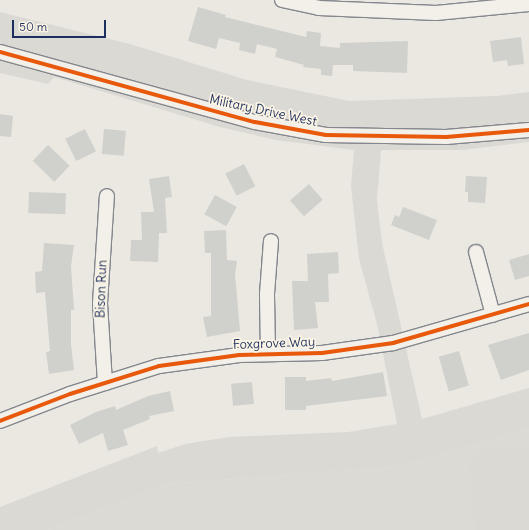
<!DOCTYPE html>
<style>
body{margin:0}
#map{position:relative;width:529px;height:530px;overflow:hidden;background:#eae8e1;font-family:Delius,sans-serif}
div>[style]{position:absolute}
.built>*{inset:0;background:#dbdad5}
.green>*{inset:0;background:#dbd9d4}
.building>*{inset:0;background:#d0d0cd;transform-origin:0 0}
.roads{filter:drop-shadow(1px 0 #84878d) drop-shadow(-1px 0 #84878d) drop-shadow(0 1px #84878d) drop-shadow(0 -1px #84878d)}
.minor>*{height:14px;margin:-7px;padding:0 7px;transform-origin:7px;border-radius:7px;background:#f3f0ea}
.cycleway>*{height:4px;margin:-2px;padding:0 2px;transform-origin:2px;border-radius:2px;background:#e8590c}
span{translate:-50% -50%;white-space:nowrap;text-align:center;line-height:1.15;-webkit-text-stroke:3.5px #fcf5e5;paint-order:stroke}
.street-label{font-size:13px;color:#1b2f5e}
.scale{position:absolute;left:12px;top:20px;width:94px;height:18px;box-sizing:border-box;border:2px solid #1b2f5e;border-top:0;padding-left:5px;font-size:12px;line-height:14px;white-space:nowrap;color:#1b2f5e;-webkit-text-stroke:3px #fcf5e5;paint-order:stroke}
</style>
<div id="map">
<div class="built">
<i style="clip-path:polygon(529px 429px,529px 530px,48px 530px,167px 484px,396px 467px)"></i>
</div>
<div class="green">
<i style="clip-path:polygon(0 12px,130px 44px,247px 80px,349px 101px,496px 96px,529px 92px,529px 142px,462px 150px,381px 150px,377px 200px,382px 243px,422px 419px,529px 388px,529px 429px,396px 467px,167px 484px,48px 530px,0 530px,0 507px,157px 446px,158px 453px,185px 444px,229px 437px,348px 432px,397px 424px,377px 324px,359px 259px,351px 186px,354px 150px,276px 140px,220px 127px,54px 77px,48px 84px,0 73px)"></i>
<i style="clip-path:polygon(480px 450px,529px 450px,529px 530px,476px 530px,469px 464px)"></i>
</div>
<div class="building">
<i style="clip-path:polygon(198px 7px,226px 15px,225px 17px,306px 37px,307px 31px,321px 33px,320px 46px,340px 48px,340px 43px,408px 41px,407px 73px,353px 71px,353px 65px,333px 65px,332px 76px,321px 75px,321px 69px,303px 67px,304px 65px,275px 57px,277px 49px,257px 44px,255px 54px,239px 50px,240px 43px,219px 38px,216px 49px,188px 41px)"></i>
<i style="clip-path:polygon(521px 37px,524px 64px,508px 66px,507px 60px,493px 62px,490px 41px)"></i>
<i style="clip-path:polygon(0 114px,13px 116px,11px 137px,0 136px)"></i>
<i style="left:85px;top:129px;width:25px;height:22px;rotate:64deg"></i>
<i style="left:104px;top:129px;width:22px;height:25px;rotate:5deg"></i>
<i style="left:48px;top:145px;width:30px;height:22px;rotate:44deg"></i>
<i style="left:244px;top:164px;width:25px;height:21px;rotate:63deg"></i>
<i style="clip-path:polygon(169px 176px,172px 197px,165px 198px,167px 233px,159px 233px,158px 262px,130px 261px,131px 240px,142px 240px,141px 212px,154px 212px,149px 179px)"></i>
<i style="clip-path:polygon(466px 176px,487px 177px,485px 203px,468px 202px,468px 192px,465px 192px)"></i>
<i style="left:309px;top:184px;width:21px;height:25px;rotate:49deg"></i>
<i style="left:29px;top:192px;width:37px;height:21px;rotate:2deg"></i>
<i style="left:215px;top:195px;width:25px;height:22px;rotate:29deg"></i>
<i style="clip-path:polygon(403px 207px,437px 220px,429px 240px,391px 225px,395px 215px,399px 217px)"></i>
<i style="clip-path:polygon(226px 230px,227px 260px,237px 261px,235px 274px,240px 331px,207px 337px,203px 317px,211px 316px,211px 253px,205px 253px,204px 231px)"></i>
<i style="clip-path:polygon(44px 243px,74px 245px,71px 266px,74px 310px,71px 310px,71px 344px,74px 370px,49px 374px,46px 352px,50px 351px,45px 292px,36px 293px,35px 272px,42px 271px)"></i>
<i style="clip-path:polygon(338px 252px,339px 273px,328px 274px,329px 302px,315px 302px,318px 328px,294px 330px,292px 281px,308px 281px,307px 254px)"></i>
<i style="clip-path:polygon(529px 254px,529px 276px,515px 280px,509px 260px)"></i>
<i style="clip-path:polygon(529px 333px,529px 370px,501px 380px,488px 345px)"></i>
<i style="left:459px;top:351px;width:36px;height:21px;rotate:74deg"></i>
<i style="clip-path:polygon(383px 372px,387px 396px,306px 406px,306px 410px,285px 410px,285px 377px,306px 377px,306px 381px,331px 378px,332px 381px)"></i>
<i style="left:252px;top:382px;width:22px;height:21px;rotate:85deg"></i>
<i style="clip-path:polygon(170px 391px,174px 411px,149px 416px,150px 419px,123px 430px,128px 445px,108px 451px,103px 433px,79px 444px,70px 425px,96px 412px,115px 406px,116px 410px,148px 396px)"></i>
</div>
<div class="roads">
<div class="minor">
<i style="left:282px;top:0;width:38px;rotate:12deg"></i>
<i style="left:319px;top:8px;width:117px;rotate:2.4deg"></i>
<i style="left:436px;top:13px;width:93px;rotate:-5.5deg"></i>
<i style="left:0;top:52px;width:264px;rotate:15.4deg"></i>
<i style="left:255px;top:122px;width:72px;rotate:10.4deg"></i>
<i style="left:326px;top:135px;width:120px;rotate:1deg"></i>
<i style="left:446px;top:137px;width:83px;rotate:-4.8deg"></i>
<i style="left:476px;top:252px;width:65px;rotate:74.9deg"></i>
<i style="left:268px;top:353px;width:59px;rotate:-91deg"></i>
<i style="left:267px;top:294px;width:53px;rotate:-85.7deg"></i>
<i style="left:105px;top:383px;width:80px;rotate:-93.6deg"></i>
<i style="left:100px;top:303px;width:107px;rotate:-86.3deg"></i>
<i style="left:0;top:421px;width:75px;rotate:-21.1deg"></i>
<i style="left:70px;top:394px;width:93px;rotate:-17.5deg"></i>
<i style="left:159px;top:366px;width:81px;rotate:-7.8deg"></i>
<i style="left:239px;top:355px;width:83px;rotate:-1.4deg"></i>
<i style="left:322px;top:353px;width:72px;rotate:-8deg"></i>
<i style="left:393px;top:343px;width:141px;rotate:-16deg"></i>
</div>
</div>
<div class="cycleway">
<i style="left:0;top:52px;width:264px;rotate:15.4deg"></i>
<i style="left:255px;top:122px;width:72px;rotate:10.4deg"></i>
<i style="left:326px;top:135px;width:120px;rotate:1deg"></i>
<i style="left:446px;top:137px;width:83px;rotate:-4.8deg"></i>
<i style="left:0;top:421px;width:75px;rotate:-21.1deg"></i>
<i style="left:70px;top:394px;width:93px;rotate:-17.5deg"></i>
<i style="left:159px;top:366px;width:81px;rotate:-7.8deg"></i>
<i style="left:239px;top:355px;width:83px;rotate:-1.4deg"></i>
<i style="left:322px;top:353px;width:72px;rotate:-8deg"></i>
<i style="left:393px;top:343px;width:141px;rotate:-16deg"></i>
</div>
<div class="street-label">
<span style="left:263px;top:111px;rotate:12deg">Military Drive West</span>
<span style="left:102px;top:289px;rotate:-88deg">Bison Run</span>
<span style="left:274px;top:344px;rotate:-2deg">Foxgrove Way</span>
</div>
<div class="scale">50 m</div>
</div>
